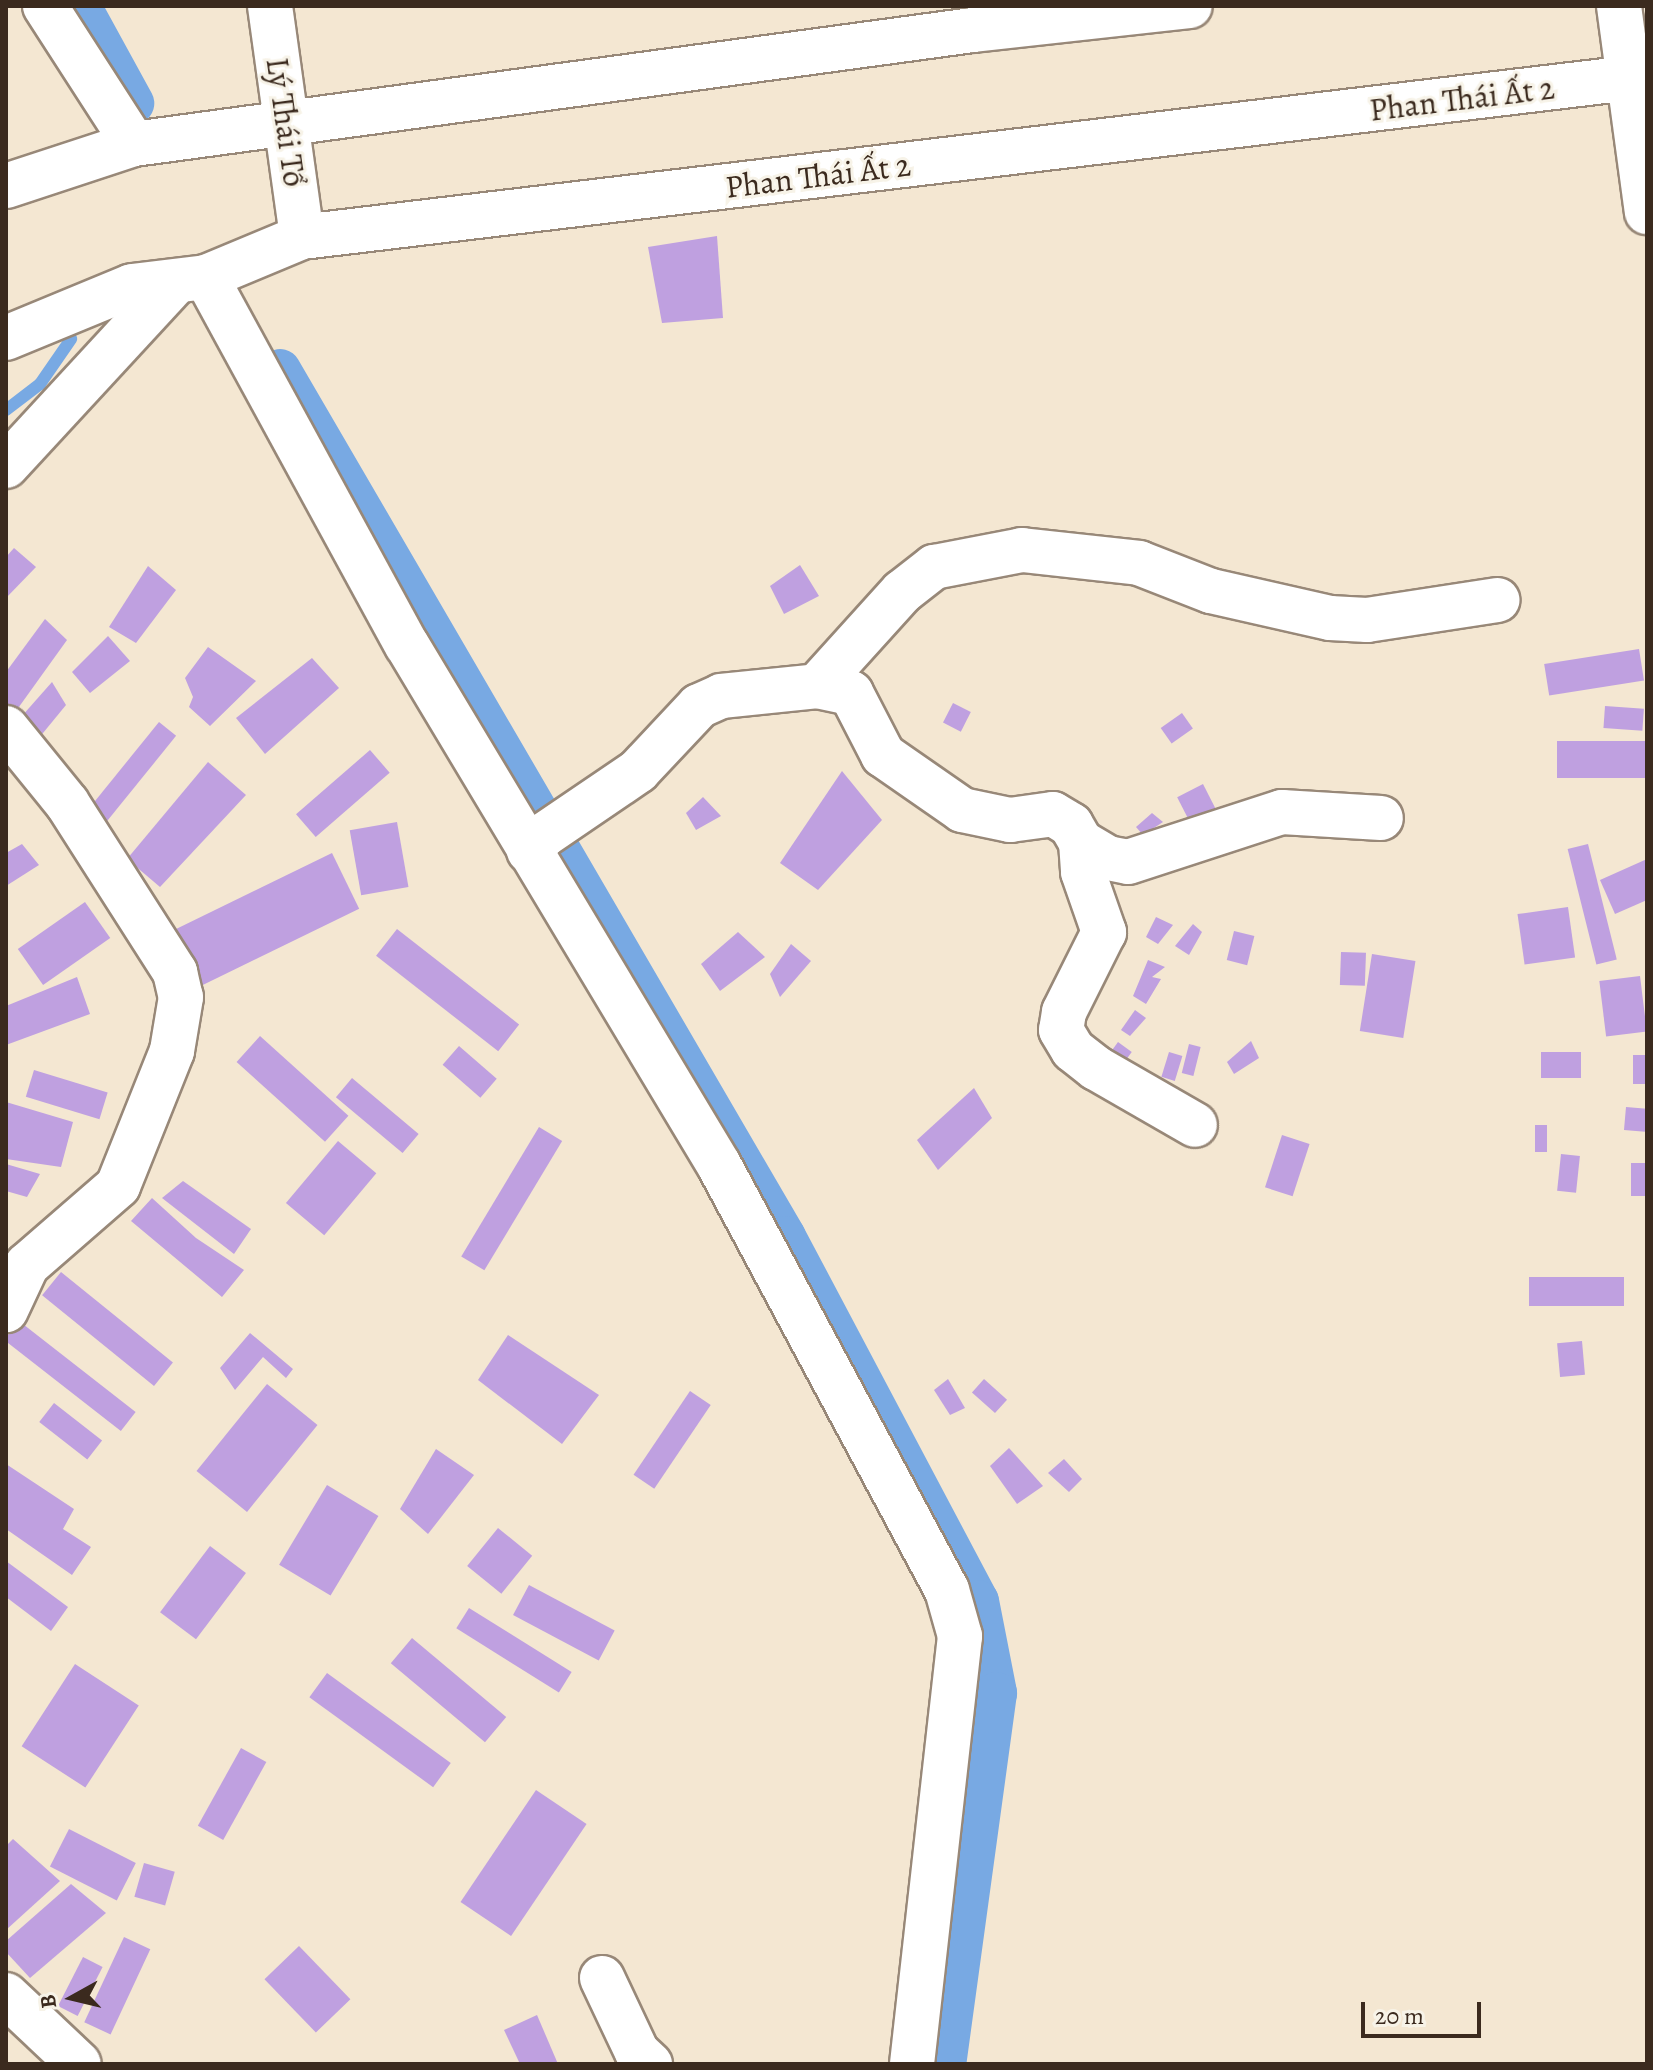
<!DOCTYPE html>
<meta charset="utf-8">
<style>
body{margin:0}
#map{position:relative;width:1653px;height:2070px;overflow:hidden;background:#f4e7d2;font-family:Alegreya,serif}
div>[style]{position:absolute}
.stream>*{height:12px;margin:-6px;padding:0 6px;transform-origin:6px;border-radius:6px;background:#78a9e3}
.canal>*{height:42px;margin:-21px;padding:0 21px;transform-origin:21px;border-radius:21px;background:#78a9e3}
.building>*{inset:0;background:#bfa0e0;transform-origin:0 0}
.roads{filter:drop-shadow(2px 0 #988878) drop-shadow(-2px 0 #988878) drop-shadow(0 2px #988878) drop-shadow(0 -2px #988878)}
.minor>*{height:44px;margin:-22px;padding:0 22px;transform-origin:22px;border-radius:22px;background:#fff}
span{translate:-50% -50%;white-space:nowrap;text-align:center;line-height:1.15;-webkit-text-stroke:6px #f7f3e8;paint-order:stroke}
.street-label{font-size:32px;color:#3b2a1e}
.frame{position:absolute;inset:0;border:8px solid #3b2a1e;pointer-events:none}
.north{position:absolute;left:32px;top:1958px;width:80px;height:80px;-webkit-text-stroke:6px #f7f3e8;paint-order:stroke;rotate:262deg;font-size:22px;font-weight:700;line-height:32px;text-align:center;color:#3b2a1e}
.north::after{content:'';display:block;margin:auto;width:28px;height:36px;background:#3b2a1e;clip-path:polygon(50% 0,100% 100%,50% 72%,0 100%)}
.scale{position:absolute;left:1361px;top:2002px;width:120px;height:36px;box-sizing:border-box;border:4px solid #3b2a1e;border-top:0;padding-left:10px;font-size:24px;line-height:28px;white-space:nowrap;color:#3b2a1e;-webkit-text-stroke:6px #f7f3e8;paint-order:stroke}
</style>
<div id="map">
<div class="stream">
<i style="left:6px;top:410px;width:43px;rotate:-37.4deg"></i>
<i style="left:40px;top:384px;width:55px;rotate:-55.4deg"></i>
</div>
<div class="canal">
<i style="left:80px;top:6px;width:111px;rotate:61.3deg"></i>
<i style="left:280px;top:370px;width:1003px;rotate:59.78deg"></i>
<i style="left:785px;top:1237px;width:412px;rotate:62.1deg"></i>
<i style="left:978px;top:1601px;width:94px;rotate:78.9deg"></i>
<i style="left:996px;top:1693px;width:374px;rotate:97.8deg"></i>
</div>
<div class="building">
<i style="clip-path:polygon(717px 236px,723px 318px,662px 323px,648px 247px)"></i>
<i style="clip-path:polygon(14px 548px,36px 567px,6px 598px,6px 557px)"></i>
<i style="clip-path:polygon(800px 565px,819px 596px,784px 614px,770px 586px)"></i>
<i style="clip-path:polygon(148px 566px,176px 590px,136px 643px,109px 627px)"></i>
<i style="clip-path:polygon(45px 619px,67px 640px,11px 718px,6px 712px,6px 672px)"></i>
<i style="clip-path:polygon(108px 636px,130px 661px,90px 693px,72px 672px)"></i>
<i style="clip-path:polygon(208px 647px,256px 681px,210px 726px,189px 707px,193px 697px,185px 678px)"></i>
<i style="left:1639px;top:649px;width:32px;height:96px;rotate:81deg"></i>
<i style="clip-path:polygon(312px 658px,339px 688px,265px 754px,236px 718px)"></i>
<i style="clip-path:polygon(52px 682px,66px 705px,34px 744px,14px 725px)"></i>
<i style="left:953px;top:703px;width:20px;height:22px;rotate:27deg"></i>
<i style="left:1605px;top:706px;width:39px;height:22px;rotate:4deg"></i>
<i style="left:1182px;top:713px;width:19px;height:26px;rotate:55deg"></i>
<i style="left:159px;top:722px;width:22px;height:117px;rotate:39deg"></i>
<i style="left:1647px;top:741px;width:37px;height:90px;rotate:90deg"></i>
<i style="left:370px;top:750px;width:30px;height:98px;rotate:49deg"></i>
<i style="clip-path:polygon(208px 762px,246px 795px,160px 887px,127px 859px)"></i>
<i style="clip-path:polygon(842px 771px,882px 820px,818px 890px,780px 863px)"></i>
<i style="left:1203px;top:784px;width:42px;height:29px;rotate:63deg"></i>
<i style="clip-path:polygon(703px 797px,721px 816px,696px 830px,686px 813px)"></i>
<i style="clip-path:polygon(1152px 813px,1163px 822px,1143px 835px,1136px 827px)"></i>
<i style="left:397px;top:822px;width:66px;height:48px;rotate:80deg"></i>
<i style="clip-path:polygon(22px 844px,39px 865px,6px 886px,6px 853px)"></i>
<i style="left:1588px;top:844px;width:119px;height:21px;rotate:76deg"></i>
<i style="left:332px;top:853px;width:62px;height:178px;rotate:64deg"></i>
<i style="clip-path:polygon(1647px 859px,1647px 900px,1615px 914px,1600px 880px)"></i>
<i style="left:85px;top:902px;width:44px;height:82px;rotate:55deg"></i>
<i style="left:1568px;top:907px;width:51px;height:51px;rotate:82deg"></i>
<i style="clip-path:polygon(1156px 917px,1173px 925px,1158px 944px,1146px 937px)"></i>
<i style="clip-path:polygon(1193px 924px,1202px 932px,1189px 955px,1175px 946px)"></i>
<i style="left:397px;top:929px;width:155px;height:34px;rotate:38deg"></i>
<i style="left:1234px;top:931px;width:21px;height:30px;rotate:14deg"></i>
<i style="clip-path:polygon(738px 932px,765px 957px,720px 991px,701px 964px)"></i>
<i style="clip-path:polygon(791px 944px,811px 961px,780px 997px,770px 974px)"></i>
<i style="left:1341px;top:952px;width:25px;height:33px;rotate:2deg"></i>
<i style="left:1372px;top:954px;width:44px;height:78px;rotate:9deg"></i>
<i style="clip-path:polygon(1148px 960px,1165px 967px,1152px 977px,1161px 979px,1146px 1004px,1133px 996px)"></i>
<i style="left:1640px;top:976px;width:56px;height:41px;rotate:83deg"></i>
<i style="clip-path:polygon(77px 977px,90px 1014px,6px 1045px,6px 1006px)"></i>
<i style="clip-path:polygon(1135px 1010px,1146px 1018px,1130px 1036px,1121px 1030px)"></i>
<i style="left:260px;top:1036px;width:119px;height:35px;rotate:42deg"></i>
<i style="clip-path:polygon(1251px 1041px,1259px 1058px,1234px 1074px,1227px 1062px)"></i>
<i style="left:1118px;top:1042px;width:17px;height:27px;rotate:36deg"></i>
<i style="left:1189px;top:1044px;width:12px;height:30px;rotate:14deg"></i>
<i style="left:459px;top:1046px;width:50px;height:25px;rotate:41deg"></i>
<i style="left:1169px;top:1052px;width:14px;height:26px;rotate:17deg"></i>
<i style="left:1541px;top:1052px;width:40px;height:26px"></i>
<i style="left:1647px;top:1055px;width:29px;height:14px;rotate:90deg"></i>
<i style="left:34px;top:1070px;width:77px;height:28px;rotate:17deg"></i>
<i style="left:352px;top:1078px;width:87px;height:25px;rotate:40deg"></i>
<i style="clip-path:polygon(974px 1088px,992px 1118px,938px 1170px,917px 1140px)"></i>
<i style="clip-path:polygon(6px 1102px,73px 1122px,61px 1167px,6px 1159px)"></i>
<i style="left:1626px;top:1107px;width:21px;height:23px;rotate:5deg"></i>
<i style="left:1535px;top:1125px;width:12px;height:27px"></i>
<i style="left:539px;top:1127px;width:27px;height:151px;rotate:31deg"></i>
<i style="left:1282px;top:1135px;width:29px;height:55px;rotate:18deg"></i>
<i style="left:338px;top:1141px;width:50px;height:81px;rotate:40deg"></i>
<i style="left:1561px;top:1154px;width:19px;height:37px;rotate:6deg"></i>
<i style="left:1631px;top:1163px;width:16px;height:33px"></i>
<i style="clip-path:polygon(6px 1164px,40px 1174px,27px 1197px,6px 1191px)"></i>
<i style="clip-path:polygon(183px 1181px,251px 1229px,234px 1254px,162px 1198px)"></i>
<i style="clip-path:polygon(152px 1198px,196px 1238px,244px 1270px,222px 1297px,131px 1221px)"></i>
<i style="left:61px;top:1272px;width:144px;height:30px;rotate:39deg"></i>
<i style="left:1529px;top:1277px;width:95px;height:29px"></i>
<i style="left:19px;top:1321px;width:148px;height:24px;rotate:38deg"></i>
<i style="clip-path:polygon(250px 1333px,293px 1369px,286px 1378px,263px 1357px,235px 1390px,220px 1368px)"></i>
<i style="clip-path:polygon(508px 1335px,599px 1395px,562px 1444px,478px 1380px)"></i>
<i style="left:1582px;top:1341px;width:34px;height:25px;rotate:85deg"></i>
<i style="clip-path:polygon(948px 1379px,965px 1408px,950px 1415px,934px 1390px)"></i>
<i style="left:984px;top:1379px;width:31px;height:18px;rotate:42deg"></i>
<i style="left:267px;top:1384px;width:65px;height:112px;rotate:39deg"></i>
<i style="left:690px;top:1391px;width:25px;height:101px;rotate:34deg"></i>
<i style="left:54px;top:1403px;width:61px;height:24px;rotate:38deg"></i>
<i style="clip-path:polygon(1009px 1448px,1043px 1486px,1017px 1504px,990px 1466px)"></i>
<i style="clip-path:polygon(436px 1449px,474px 1475px,428px 1534px,400px 1509px)"></i>
<i style="clip-path:polygon(1064px 1459px,1082px 1479px,1069px 1492px,1048px 1473px)"></i>
<i style="clip-path:polygon(6px 1464px,74px 1509px,63px 1529px,91px 1547px,72px 1575px,6px 1529px)"></i>
<i style="left:327px;top:1485px;width:60px;height:93px;rotate:31deg"></i>
<i style="left:498px;top:1528px;width:44px;height:49px;rotate:39deg"></i>
<i style="left:210px;top:1546px;width:45px;height:83px;rotate:37deg"></i>
<i style="clip-path:polygon(6px 1561px,68px 1607px,51px 1631px,6px 1597px)"></i>
<i style="left:529px;top:1585px;width:97px;height:34px;rotate:28deg"></i>
<i style="left:469px;top:1608px;width:121px;height:24px;rotate:32deg"></i>
<i style="left:412px;top:1638px;width:123px;height:33px;rotate:40deg"></i>
<i style="left:75px;top:1664px;width:76px;height:98px;rotate:33deg"></i>
<i style="left:327px;top:1673px;width:153px;height:30px;rotate:36deg"></i>
<i style="left:241px;top:1748px;width:29px;height:89px;rotate:29deg"></i>
<i style="left:536px;top:1790px;width:61px;height:135px;rotate:34deg"></i>
<i style="left:69px;top:1829px;width:75px;height:42px;rotate:27deg"></i>
<i style="clip-path:polygon(13px 1839px,60px 1881px,6px 1930px,6px 1846px)"></i>
<i style="left:144px;top:1863px;width:32px;height:35px;rotate:16deg"></i>
<i style="clip-path:polygon(71px 1884px,106px 1913px,30px 1978px,6px 1952px,6px 1941px)"></i>
<i style="left:124px;top:1937px;width:29px;height:94px;rotate:25deg"></i>
<i style="left:299px;top:1946px;width:74px;height:48px;rotate:46deg"></i>
<i style="left:83px;top:1957px;width:22px;height:55px;rotate:27deg"></i>
<i style="clip-path:polygon(537px 2015px,558px 2064px,520px 2064px,504px 2030px)"></i>
</div>
<div class="roads">
<div class="minor">
<i style="left:45px;top:6px;width:164px;rotate:57.2deg"></i>
<i style="left:270px;top:6px;width:233px;rotate:82.1deg"></i>
<i style="left:1619px;top:6px;width:208px;rotate:82.3deg"></i>
<i style="left:6px;top:186px;width:135px;rotate:-18.2deg"></i>
<i style="left:134px;top:144px;width:847px;rotate:-7.74deg"></i>
<i style="left:973px;top:30px;width:218px;rotate:-6.3deg"></i>
<i style="left:206px;top:277px;width:419px;rotate:61.4deg"></i>
<i style="left:407px;top:645px;width:606px;rotate:59.04deg"></i>
<i style="left:719px;top:1165px;width:482px;rotate:61.8deg"></i>
<i style="left:947px;top:1590px;width:48px;rotate:74.2deg"></i>
<i style="left:960px;top:1636px;width:431px;rotate:96.4deg"></i>
<i style="left:6px;top:338px;width:136px;rotate:-22.4deg"></i>
<i style="left:132px;top:286px;width:75px;rotate:-6.9deg"></i>
<i style="left:206px;top:277px;width:104px;rotate:-22.6deg"></i>
<i style="left:302px;top:237px;width:1355px;rotate:-6.83deg"></i>
<i style="left:6px;top:466px;width:246px;rotate:-47.3deg"></i>
<i style="left:817px;top:686px;width:127px;rotate:-47.9deg"></i>
<i style="left:902px;top:592px;width:41px;rotate:-38deg"></i>
<i style="left:934px;top:567px;width:90px;rotate:-10.9deg"></i>
<i style="left:1022px;top:550px;width:118px;rotate:6.3deg"></i>
<i style="left:1139px;top:563px;width:77px;rotate:21.3deg"></i>
<i style="left:1211px;top:591px;width:122px;rotate:12.8deg"></i>
<i style="left:1330px;top:618px;width:37px;rotate:3deg"></i>
<i style="left:1367px;top:620px;width:132px;rotate:-8.7deg"></i>
<i style="left:6px;top:728px;width:97px;rotate:50.9deg"></i>
<i style="left:67px;top:803px;width:201px;rotate:57.4deg"></i>
<i style="left:175px;top:972px;width:26px;rotate:77deg"></i>
<i style="left:181px;top:997px;width:55px;rotate:99.5deg"></i>
<i style="left:172px;top:1051px;width:145px;rotate:111.8deg"></i>
<i style="left:118px;top:1186px;width:121px;rotate:139deg"></i>
<i style="left:27px;top:1265px;width:50px;rotate:115deg"></i>
<i style="left:1081px;top:842px;width:31px;rotate:31deg"></i>
<i style="left:1108px;top:858px;width:20px;rotate:11deg"></i>
<i style="left:1128px;top:862px;width:162px;rotate:-18deg"></i>
<i style="left:1282px;top:812px;width:99px;rotate:3.5deg"></i>
<i style="left:529px;top:851px;width:22px;rotate:-47deg"></i>
<i style="left:544px;top:835px;width:114px;rotate:-34.2deg"></i>
<i style="left:638px;top:771px;width:89px;rotate:-46.8deg"></i>
<i style="left:699px;top:706px;width:24px;rotate:-24deg"></i>
<i style="left:721px;top:696px;width:97px;rotate:-5.9deg"></i>
<i style="left:817px;top:686px;width:35px;rotate:12deg"></i>
<i style="left:851px;top:693px;width:70px;rotate:62.7deg"></i>
<i style="left:883px;top:755px;width:96px;rotate:34.8deg"></i>
<i style="left:962px;top:810px;width:49px;rotate:11.8deg"></i>
<i style="left:1010px;top:820px;width:43px;rotate:-7.9deg"></i>
<i style="left:1053px;top:814px;width:21px;rotate:31deg"></i>
<i style="left:1071px;top:825px;width:20px;rotate:60deg"></i>
<i style="left:1081px;top:842px;width:30px;rotate:86deg"></i>
<i style="left:1083px;top:872px;width:64px;rotate:70.7deg"></i>
<i style="left:1104px;top:932px;width:89px;rotate:116.6deg"></i>
<i style="left:1064px;top:1012px;width:18px;rotate:99deg"></i>
<i style="left:1061px;top:1030px;width:23px;rotate:59deg"></i>
<i style="left:1073px;top:1050px;width:29px;rotate:38deg"></i>
<i style="left:1096px;top:1068px;width:114px;rotate:29.9deg"></i>
<i style="left:602px;top:1978px;width:82px;rotate:64.7deg"></i>
<i style="left:637px;top:2052px;width:18px;rotate:43deg"></i>
<i style="left:6px;top:1995px;width:100px;rotate:43.4deg"></i>
</div>
</div>
<div class="street-label">
<span style="left:1462px;top:99px;rotate:-7deg">Phan Thái Ất 2</span>
<span style="left:286px;top:122px;rotate:82deg">Lý Thái Tổ</span>
<span style="left:818px;top:176px;rotate:-7deg">Phan Thái Ất 2</span>
</div>
<div class="frame"></div>
<div class="north">B</div>
<div class="scale">20 m</div>
</div>
